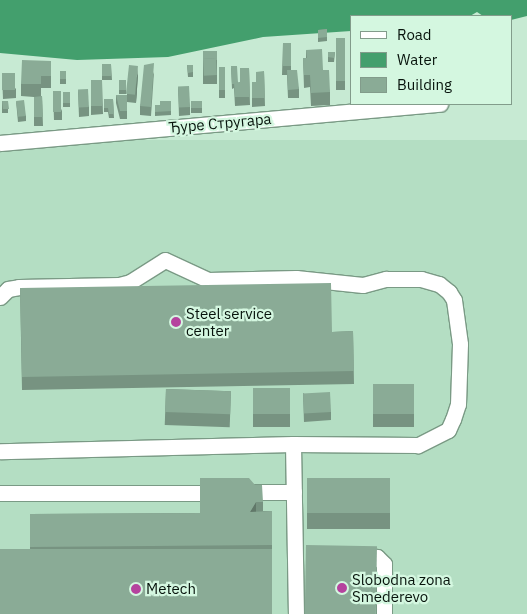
<!DOCTYPE html>
<meta charset="utf-8">
<style>
body{margin:0}
#map{position:relative;width:527px;height:614px;overflow:hidden;background:#c7ead3;font-family:"IBM Plex Sans",sans-serif}
div>[style]{position:absolute}
.built>*{inset:0;background:#b4dec3;transform-origin:0 0}
.water>*{inset:0;background:#439f6d}
.roads{filter:drop-shadow(1px 0 #7a9a85) drop-shadow(-1px 0 #7a9a85) drop-shadow(0 1px #7a9a85) drop-shadow(0 -1px #7a9a85)}
.minor>*{height:15px;margin:-7.5px;padding:0 7.5px;transform-origin:7.5px;border-radius:7.5px;background:#fff}
.wall>*{inset:0;background:#779381;transform-origin:0 0}
.shaded-wall>*{inset:0;background:#617869}
.building>*{inset:0;background:#8aab96;transform-origin:0 0}
.dots>*{width:14px;height:14px;translate:-50% -50%;box-sizing:border-box;border:2px solid #d4f7e0;border-radius:50%}
span{translate:-50% -50%;white-space:nowrap;text-align:center;line-height:1.15;-webkit-text-stroke:4.5px #d4f7e0;paint-order:stroke}
.street-label{font-size:15px;color:#07130c}
.poi-label{font-size:15px;color:#07130c}
.left{translate:0 -50%;text-align:left}
.legend{position:absolute;left:350px;top:15px;width:162px;height:90px;box-sizing:border-box;background:#d4f7e0;border:1px solid #829c8b;margin:0;padding:6px 9px;list-style:none;font-size:15px;color:#07130c}
.legend li{display:flex;align-items:center;gap:10px;height:25px}
.legend b{width:25px;border:1px solid #829c8b}
</style>
<div id="map">
<div class="built">
<i style="left:527px;top:140px;width:474px;height:530px;rotate:90deg"></i>
</div>
<div class="water">
<i style="clip-path:polygon(0 0,527px 0,527px 16px,511px 20px,511px 16px,483px 16px,477px 12px,470px 16px,351px 16px,351px 31px,263px 37px,168px 57px,77px 60px,0 53px)"></i>
</div>
<div class="roads">
<div class="minor">
<i style="left:0;top:143px;width:442px;rotate:-5.1deg"></i>
<i style="left:0;top:297px;width:11px;rotate:-45deg"></i>
<i style="left:8px;top:289px;width:11px;rotate:-10deg"></i>
<i style="left:19px;top:287px;width:100px;rotate:-1.1deg"></i>
<i style="left:119px;top:285px;width:11px;rotate:-15deg"></i>
<i style="left:130px;top:282px;width:41px;rotate:-32.2deg"></i>
<i style="left:165px;top:260px;width:47px;rotate:24.9deg"></i>
<i style="left:208px;top:280px;width:88px;rotate:-1.3deg"></i>
<i style="left:296px;top:278px;width:67px;rotate:6deg"></i>
<i style="left:363px;top:285px;width:24px;rotate:-15deg"></i>
<i style="left:386px;top:279px;width:35px"></i>
<i style="left:421px;top:279px;width:19px;rotate:16deg"></i>
<i style="left:439px;top:284px;width:13px;rotate:39deg"></i>
<i style="left:449px;top:292px;width:9px;rotate:58deg"></i>
<i style="left:454px;top:300px;width:44px;rotate:82.2deg"></i>
<i style="left:460px;top:344px;width:60px;rotate:91.9deg"></i>
<i style="left:458px;top:404px;width:16px;rotate:108deg"></i>
<i style="left:453px;top:419px;width:12px;rotate:114deg"></i>
<i style="left:448px;top:430px;width:34px;rotate:153deg"></i>
<i style="left:418px;top:445px;width:125px;rotate:-179.5deg"></i>
<i style="left:293px;top:444px;width:293px;rotate:178.6deg"></i>
<i style="left:293px;top:444px;width:170px;rotate:89deg"></i>
<i style="left:243px;top:492px;width:51px"></i>
<i style="left:0;top:493px;width:220px"></i>
<i style="left:359px;top:555px;width:18px;rotate:6deg"></i>
<i style="left:377px;top:557px;width:10px;rotate:45deg"></i>
<i style="left:384px;top:564px;width:50px;rotate:90deg"></i>
</div>
</div>
<div class="wall">
<i style="clip-path:polygon(327px 29px,327px 41px,318px 42px,318px 30px)"></i>
<i style="left:336px;top:38px;width:9px;height:52px"></i>
<i style="clip-path:polygon(283px 43px,291px 43px,291px 70px,299px 89px,299px 98px,288px 98px,287px 75px,282px 75px)"></i>
<i style="clip-path:polygon(306px 50px,323px 70px,330px 92px,330px 105px,311px 106px,310px 87px,304px 88px,303px 58px,306px 58px)"></i>
<i style="left:203px;top:51px;width:14px;height:33px"></i>
<i style="clip-path:polygon(328px 52px,335px 52px,334px 62px,328px 62px)"></i>
<i style="clip-path:polygon(51px 61px,51px 88px,41px 88px,41px 96px,42px 96px,43px 126px,34px 126px,34px 97px,21px 96px,21px 84px)"></i>
<i style="clip-path:polygon(102px 64px,111px 64px,112px 80px,102px 80px,103px 114px,91px 115px,91px 80px,102px 80px)"></i>
<i style="clip-path:polygon(187px 65px,193px 65px,193px 77px,188px 77px)"></i>
<i style="clip-path:polygon(231px 66px,238px 83px,240px 82px,249px 68px,250px 105px,235px 106px,234px 88px,232px 89px)"></i>
<i style="left:219px;top:67px;width:6px;height:31px"></i>
<i style="left:60px;top:71px;width:6px;height:13px"></i>
<i style="clip-path:polygon(264px 71px,265px 106px,252px 107px,252px 82px,256px 82px)"></i>
<i style="clip-path:polygon(154px 72px,151px 116px,140px 115px,140px 106px)"></i>
<i style="clip-path:polygon(2px 73px,16px 89px,16px 98px,3px 99px)"></i>
<i style="clip-path:polygon(138px 74px,136px 103px,127px 102px,127px 119px,120px 119px,116px 103px,116px 95px,127px 99px,127px 94px)"></i>
<i style="left:119px;top:80px;width:7px;height:14px"></i>
<i style="clip-path:polygon(178px 87px,190px 107px,190px 115px,179px 116px)"></i>
<i style="clip-path:polygon(78px 90px,89px 107px,89px 116px,79px 117px)"></i>
<i style="clip-path:polygon(53px 91px,62px 111px,62px 120px,54px 120px)"></i>
<i style="left:63px;top:92px;width:7px;height:15px"></i>
<i style="clip-path:polygon(104px 99px,113px 99px,114px 118px,109px 118px,108px 112px,104px 112px)"></i>
<i style="left:2px;top:101px;width:6px;height:12px"></i>
<i style="clip-path:polygon(16px 101px,26px 116px,26px 121px,18px 122px)"></i>
<i style="clip-path:polygon(171px 101px,171px 115px,155px 116px,155px 105px,160px 105px)"></i>
<i style="left:191px;top:101px;width:11px;height:12px"></i>
<i style="clip-path:polygon(20px 288px,332px 332px,353px 331px,354px 384px,22px 390px)"></i>
<i style="left:373px;top:384px;width:41px;height:43px"></i>
<i style="left:253px;top:388px;width:37px;height:39px"></i>
<i style="left:166px;top:389px;width:65px;height:36px;rotate:2deg"></i>
<i style="clip-path:polygon(303px 393px,331px 412px,331px 420px,304px 422px)"></i>
<i style="clip-path:polygon(200px 478px,263px 502px,263px 511px,272px 511px,272px 614px,30px 549px,30px 514px,200px 513px)"></i>
<i style="left:307px;top:478px;width:83px;height:51px"></i>
</div>
<div class="shaded-wall">
<i style="clip-path:polygon(138px 66px,138px 74px,136px 103px,136px 94px)"></i>
<i style="clip-path:polygon(256px 502px,256px 518px,250px 512px)"></i>
</div>
<div class="building">
<i style="clip-path:polygon(327px 29px,327px 37px,318px 38px,318px 30px)"></i>
<i style="left:336px;top:38px;width:9px;height:43px"></i>
<i style="left:283px;top:43px;width:8px;height:23px"></i>
<i style="clip-path:polygon(322px 49px,323px 70px,329px 70px,330px 92px,311px 93px,310px 75px,304px 75px,303px 58px,307px 58px,306px 50px)"></i>
<i style="clip-path:polygon(203px 51px,217px 51px,217px 60px,216px 60px,216px 58px,203px 59px)"></i>
<i style="clip-path:polygon(328px 52px,335px 52px,334px 58px,328px 57px)"></i>
<i style="left:216px;top:58px;width:17px;height:13px;rotate:87deg"></i>
<i style="clip-path:polygon(22px 60px,51px 61px,51px 76px,41px 76px,41px 84px,21px 84px)"></i>
<i style="clip-path:polygon(154px 63px,151px 107px,140px 106px,144px 65px)"></i>
<i style="left:102px;top:64px;width:9px;height:12px"></i>
<i style="left:129px;top:65px;width:9px;height:29px;rotate:6deg"></i>
<i style="clip-path:polygon(187px 65px,193px 65px,193px 72px,188px 73px)"></i>
<i style="clip-path:polygon(231px 66px,237px 66px,238px 83px,234px 83px,234px 84px,232px 84px)"></i>
<i style="left:219px;top:67px;width:6px;height:23px"></i>
<i style="clip-path:polygon(240px 68px,249px 68px,250px 97px,235px 97px,234px 83px,240px 82px)"></i>
<i style="clip-path:polygon(287px 70px,297px 70px,299px 89px,288px 90px)"></i>
<i style="left:60px;top:71px;width:6px;height:8px"></i>
<i style="clip-path:polygon(264px 71px,265px 98px,252px 98px,252px 82px,256px 82px,256px 72px)"></i>
<i style="left:2px;top:73px;width:13px;height:17px"></i>
<i style="left:91px;top:80px;width:11px;height:26px"></i>
<i style="left:119px;top:80px;width:7px;height:10px"></i>
<i style="left:189px;top:86px;width:21px;height:11px;rotate:87deg"></i>
<i style="left:88px;top:89px;width:18px;height:10px;rotate:87deg"></i>
<i style="left:53px;top:91px;width:8px;height:21px"></i>
<i style="left:63px;top:92px;width:7px;height:11px"></i>
<i style="clip-path:polygon(116px 95px,127px 95px,127px 111px,120px 111px)"></i>
<i style="clip-path:polygon(42px 96px,43px 117px,34px 117px,34px 97px)"></i>
<i style="clip-path:polygon(104px 99px,113px 99px,114px 114px,109px 114px,108px 108px,104px 108px)"></i>
<i style="left:24px;top:100px;width:16px;height:8px;rotate:83deg"></i>
<i style="clip-path:polygon(2px 101px,8px 101px,9px 109px,3px 109px)"></i>
<i style="clip-path:polygon(160px 101px,171px 101px,171px 111px,155px 112px,155px 105px,160px 105px)"></i>
<i style="left:191px;top:101px;width:11px;height:7px"></i>
<i style="clip-path:polygon(331px 283px,332px 332px,353px 331px,354px 371px,22px 377px,20px 288px)"></i>
<i style="left:373px;top:384px;width:41px;height:30px"></i>
<i style="left:253px;top:388px;width:37px;height:26px"></i>
<i style="left:166px;top:389px;width:65px;height:23px;rotate:2deg"></i>
<i style="left:330px;top:392px;width:20px;height:27px;rotate:87deg"></i>
<i style="clip-path:polygon(200px 478px,249px 478px,255px 485px,262px 485px,263px 502px,256px 502px,250px 512px,272px 511px,272px 545px,30px 547px,30px 514px,200px 513px)"></i>
<i style="left:307px;top:478px;width:83px;height:35px"></i>
<i style="left:306px;top:545px;width:71px;height:69px;rotate:1deg"></i>
<i style="left:0;top:549px;width:272px;height:65px"></i>
</div>
<div class="dots">
<i style="left:176px;top:322px;background:#b5439e"></i>
<i style="left:342px;top:588px;background:#b5439e"></i>
<i style="left:136px;top:589px;background:#b5439e"></i>
</div>
<div class="street-label">
<span style="left:220px;top:123px;rotate:-5deg">Ђуре Стругара</span>
</div>
<div class="poi-label">
<span class="left" style="left:186px;top:322px">Steel service<br>center</span>
<span class="left" style="left:352px;top:588px">Slobodna zona<br>Smederevo</span>
<span class="left" style="left:146px;top:589px">Metech</span>
</div>
<ul class="legend">
<li><b style="height:6px;background:#fff"></b>Road</li>
<li><b style="height:14px;background:#439f6d"></b>Water</li>
<li><b style="height:14px;background:#8aab96"></b>Building</li>
</ul>
</div>
